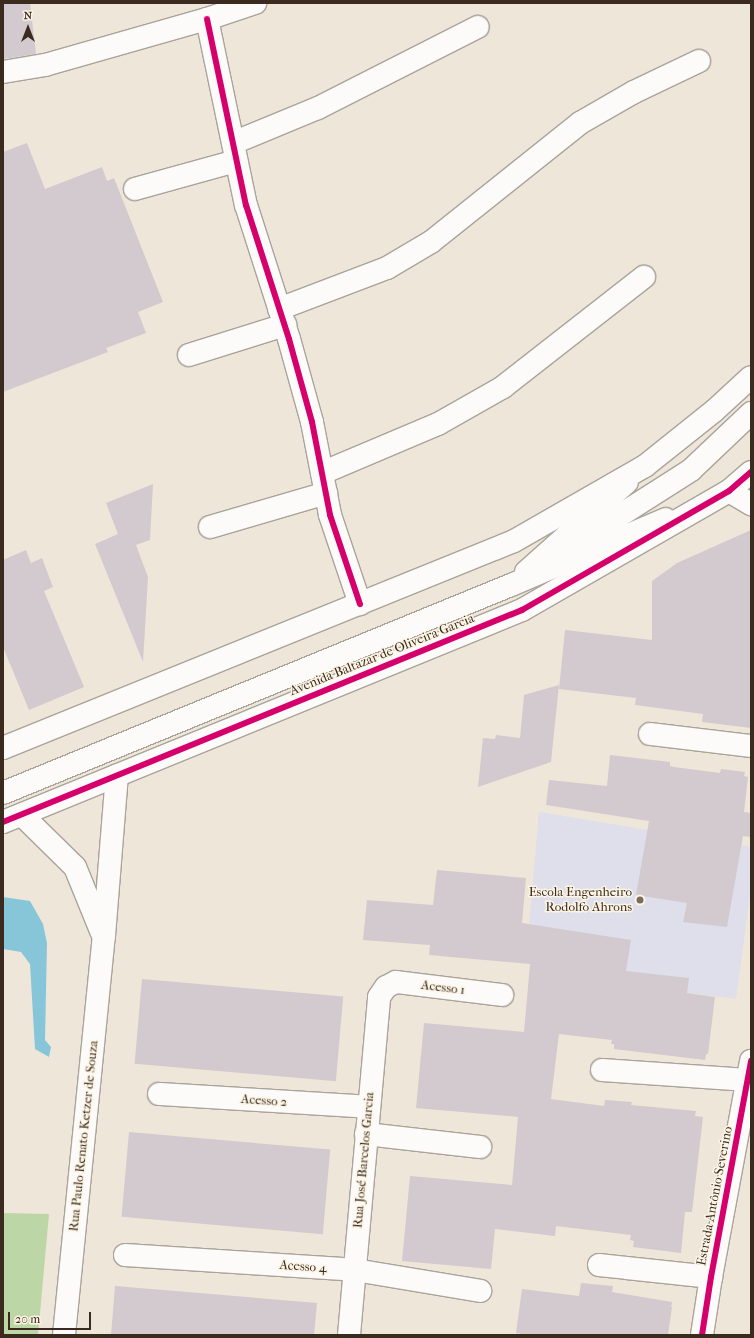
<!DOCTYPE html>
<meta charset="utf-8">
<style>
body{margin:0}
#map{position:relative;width:754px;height:1338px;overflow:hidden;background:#eee6d9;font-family:"IM FELL French Canon",serif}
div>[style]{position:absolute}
.built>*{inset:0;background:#dedfeb}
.green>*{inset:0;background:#bdd6a5}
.water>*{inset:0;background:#87c6d9}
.building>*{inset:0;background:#d2cace;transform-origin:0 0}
.roads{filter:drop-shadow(1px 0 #aaa39a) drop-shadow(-1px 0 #aaa39a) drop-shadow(0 1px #aaa39a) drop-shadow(0 -1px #aaa39a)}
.minor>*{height:22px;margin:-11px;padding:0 11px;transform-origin:11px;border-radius:11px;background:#fcfbf9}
.major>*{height:22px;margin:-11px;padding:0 11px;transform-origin:11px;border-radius:11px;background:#fcfbf9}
.cycleway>*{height:6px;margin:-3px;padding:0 3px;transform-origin:3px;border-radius:3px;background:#d6006c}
.dots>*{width:11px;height:11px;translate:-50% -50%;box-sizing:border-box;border:2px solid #fcf5e5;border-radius:50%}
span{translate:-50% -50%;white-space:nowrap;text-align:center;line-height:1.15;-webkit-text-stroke:3px #fcf5e5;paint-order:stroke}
.street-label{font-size:13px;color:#3b2a1e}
.poi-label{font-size:13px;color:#3b2a1e}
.right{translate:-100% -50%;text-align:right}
.frame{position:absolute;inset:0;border:4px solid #3b2a1e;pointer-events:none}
.north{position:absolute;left:8px;top:8px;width:40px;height:40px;-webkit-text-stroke:3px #fcf5e5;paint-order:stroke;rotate:0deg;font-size:11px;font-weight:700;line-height:16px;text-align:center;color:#3b2a1e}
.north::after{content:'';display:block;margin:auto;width:14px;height:18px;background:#3b2a1e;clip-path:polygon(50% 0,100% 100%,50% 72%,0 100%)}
.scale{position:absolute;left:8px;top:1312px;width:83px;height:18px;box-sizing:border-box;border:2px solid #3b2a1e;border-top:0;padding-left:5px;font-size:12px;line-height:14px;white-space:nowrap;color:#3b2a1e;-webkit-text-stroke:3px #fcf5e5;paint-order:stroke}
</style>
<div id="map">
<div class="built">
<i style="clip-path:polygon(539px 812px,751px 847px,751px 889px,736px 999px,649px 988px,526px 959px)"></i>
</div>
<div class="green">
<i style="clip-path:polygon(3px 1213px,49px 1214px,38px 1335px,3px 1335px)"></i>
</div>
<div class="water">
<i style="clip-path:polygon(3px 897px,30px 901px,43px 924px,47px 943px,45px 1040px,51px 1047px,49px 1057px,35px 1049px,30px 964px,21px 952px,3px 949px)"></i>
</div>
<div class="building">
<i style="clip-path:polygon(3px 3px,30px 3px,36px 54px,3px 59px)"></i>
<i style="clip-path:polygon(27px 143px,45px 189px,102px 167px,107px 181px,114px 178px,163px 302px,138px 312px,146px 333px,106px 348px,108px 352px,3px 392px,3px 152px)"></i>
<i style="clip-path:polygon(153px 484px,150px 540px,136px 545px,148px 577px,143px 662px,95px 544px,118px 534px,106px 503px)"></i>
<i style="clip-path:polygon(751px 530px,751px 728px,702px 722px,703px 714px,635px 705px,636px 698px,559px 689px,565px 630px,652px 640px,652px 581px,677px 563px)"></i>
<i style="clip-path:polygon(26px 550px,31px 563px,42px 558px,53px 587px,44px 591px,84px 687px,29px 710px,3px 647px,3px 560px)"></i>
<i style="clip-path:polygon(559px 685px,551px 762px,478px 787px,483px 738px,495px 739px,496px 735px,520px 738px,524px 695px)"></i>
<i style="clip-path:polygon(610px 755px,670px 762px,670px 766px,674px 767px,720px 773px,721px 769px,745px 772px,744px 776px,748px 777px,744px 812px,751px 813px,751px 837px,743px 836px,727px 927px,683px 922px,687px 903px,636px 895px,649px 821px,546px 805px,549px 780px,607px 786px)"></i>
<i style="clip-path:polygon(437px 870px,526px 878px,522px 923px,631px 940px,626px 971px,689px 978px,687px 993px,715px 997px,708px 1054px,706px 1054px,705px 1060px,614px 1049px,614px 1044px,611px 1044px,612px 1040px,559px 1034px,551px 1099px,604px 1106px,605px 1100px,632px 1102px,631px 1105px,696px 1111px,695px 1116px,703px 1117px,692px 1212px,685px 1212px,681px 1253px,633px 1247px,634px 1241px,630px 1240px,631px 1235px,556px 1226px,555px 1236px,495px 1229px,491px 1269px,402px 1261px,410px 1176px,512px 1185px,518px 1117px,416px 1108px,424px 1023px,524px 1032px,530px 964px,429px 955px,430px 945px,363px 940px,367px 900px,433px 905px)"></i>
<i style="left:142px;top:979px;width:202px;height:85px;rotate:5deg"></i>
<i style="left:129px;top:1132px;width:202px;height:85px;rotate:5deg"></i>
<i style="clip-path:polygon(581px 1283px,613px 1286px,612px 1292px,672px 1302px,671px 1307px,672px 1307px,668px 1335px,528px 1335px,516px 1333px,522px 1289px,579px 1296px)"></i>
<i style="clip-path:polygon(115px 1286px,317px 1303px,314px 1335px,111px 1335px)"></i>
</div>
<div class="roads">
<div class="minor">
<i style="left:207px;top:19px;width:190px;rotate:78.2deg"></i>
<i style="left:246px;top:205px;width:141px;rotate:72.2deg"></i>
<i style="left:289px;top:339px;width:86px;rotate:74.5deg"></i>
<i style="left:312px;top:422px;width:95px;rotate:79deg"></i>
<i style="left:330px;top:515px;width:94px;rotate:71.4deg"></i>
<i style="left:3px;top:72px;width:43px;rotate:-9.5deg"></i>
<i style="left:45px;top:65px;width:168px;rotate:-15.9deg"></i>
<i style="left:207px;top:19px;width:51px;rotate:-18.4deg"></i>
<i style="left:233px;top:143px;width:92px;rotate:-22.4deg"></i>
<i style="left:318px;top:108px;width:179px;rotate:-26.9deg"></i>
<i style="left:135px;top:189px;width:105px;rotate:-15.5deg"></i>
<i style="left:279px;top:309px;width:116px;rotate:-20.8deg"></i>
<i style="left:387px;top:268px;width:51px;rotate:-30.6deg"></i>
<i style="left:431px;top:242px;width:191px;rotate:-38.6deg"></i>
<i style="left:580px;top:123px;width:62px;rotate:-29.9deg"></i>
<i style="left:634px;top:92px;width:72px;rotate:-25.5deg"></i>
<i style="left:189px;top:355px;width:101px;rotate:-17.4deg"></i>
<i style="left:322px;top:473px;width:126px;rotate:-22.9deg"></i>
<i style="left:438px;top:424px;width:75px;rotate:-29.6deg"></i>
<i style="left:503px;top:387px;width:179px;rotate:-38deg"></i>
<i style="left:210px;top:527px;width:121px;rotate:-16.3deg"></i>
<i style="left:564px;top:551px;width:151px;rotate:-32.5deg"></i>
<i style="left:691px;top:470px;width:83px;rotate:-43.5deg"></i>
<i style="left:526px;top:572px;width:135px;rotate:-41.7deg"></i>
<i style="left:650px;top:734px;width:102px;rotate:6.8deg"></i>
<i style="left:3px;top:793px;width:549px;rotate:-22.27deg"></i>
<i style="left:511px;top:585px;width:168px;rotate:-23.1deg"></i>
<i style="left:22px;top:815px;width:74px;rotate:44.5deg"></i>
<i style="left:75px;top:867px;width:71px;rotate:67.8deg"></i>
<i style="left:602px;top:1070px;width:146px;rotate:3.9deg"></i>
<i style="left:159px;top:1094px;width:210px;rotate:3.5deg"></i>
<i style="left:366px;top:1134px;width:115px;rotate:6.5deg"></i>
<i style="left:125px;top:1255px;width:230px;rotate:3.7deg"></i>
<i style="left:355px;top:1270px;width:127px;rotate:9.5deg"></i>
<i style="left:599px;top:1265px;width:113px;rotate:6.1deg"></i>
<i style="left:64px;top:1335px;width:401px;rotate:-84.3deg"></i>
<i style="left:104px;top:936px;width:161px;rotate:-85.4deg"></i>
<i style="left:349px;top:1335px;width:339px;rotate:-84.9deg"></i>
<i style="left:379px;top:997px;width:12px;rotate:-55deg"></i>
<i style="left:386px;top:987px;width:11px;rotate:-27deg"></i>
<i style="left:396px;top:982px;width:107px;rotate:7deg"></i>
</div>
<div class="major">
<i style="left:729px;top:491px;width:26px;rotate:31deg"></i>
<i style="left:3px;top:748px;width:551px;rotate:-22.05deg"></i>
<i style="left:514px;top:541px;width:151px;rotate:-29.8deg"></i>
<i style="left:645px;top:466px;width:88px;rotate:-38.6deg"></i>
<i style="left:714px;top:411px;width:50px;rotate:-42.6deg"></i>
<i style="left:3px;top:822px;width:561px;rotate:-22.22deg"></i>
<i style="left:522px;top:610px;width:239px;rotate:-29.9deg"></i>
<i style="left:729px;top:491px;width:29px;rotate:-41deg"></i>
<i style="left:702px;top:1335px;width:59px;rotate:-81.2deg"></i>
<i style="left:711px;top:1277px;width:220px;rotate:-79.5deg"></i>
</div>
</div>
<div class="cycleway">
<i style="left:207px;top:19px;width:190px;rotate:78.2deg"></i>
<i style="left:246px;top:205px;width:141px;rotate:72.2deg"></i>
<i style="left:289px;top:339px;width:86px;rotate:74.5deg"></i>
<i style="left:312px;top:422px;width:95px;rotate:79deg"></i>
<i style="left:330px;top:515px;width:94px;rotate:71.4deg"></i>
<i style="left:3px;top:822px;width:561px;rotate:-22.22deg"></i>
<i style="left:522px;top:610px;width:239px;rotate:-29.9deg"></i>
<i style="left:729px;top:491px;width:29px;rotate:-41deg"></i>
<i style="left:702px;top:1335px;width:59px;rotate:-81.2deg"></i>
<i style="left:711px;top:1277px;width:220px;rotate:-79.5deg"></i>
</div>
<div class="dots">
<i style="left:640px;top:900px;background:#7a6c5f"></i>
</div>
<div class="street-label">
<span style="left:382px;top:655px;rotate:-22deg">Avenida Baltazar de Oliveira Garcia</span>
<span style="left:443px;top:988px;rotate:7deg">Acesso 1</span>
<span style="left:264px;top:1101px;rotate:4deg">Acesso 2</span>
<span style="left:84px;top:1136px;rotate:-84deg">Rua Paulo Renato Ketzer de Souza</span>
<span style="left:364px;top:1160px;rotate:-85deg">Rua José Barcelos Garcia</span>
<span style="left:715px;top:1196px;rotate:-79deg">Estrada Antônio Severino</span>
<span style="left:303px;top:1267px;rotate:4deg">Acesso 4</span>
</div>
<div class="poi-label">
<span class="right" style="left:632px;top:900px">Escola Engenheiro<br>Rodolfo Ahrons</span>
</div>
<div class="frame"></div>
<div class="north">N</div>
<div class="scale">20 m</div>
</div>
